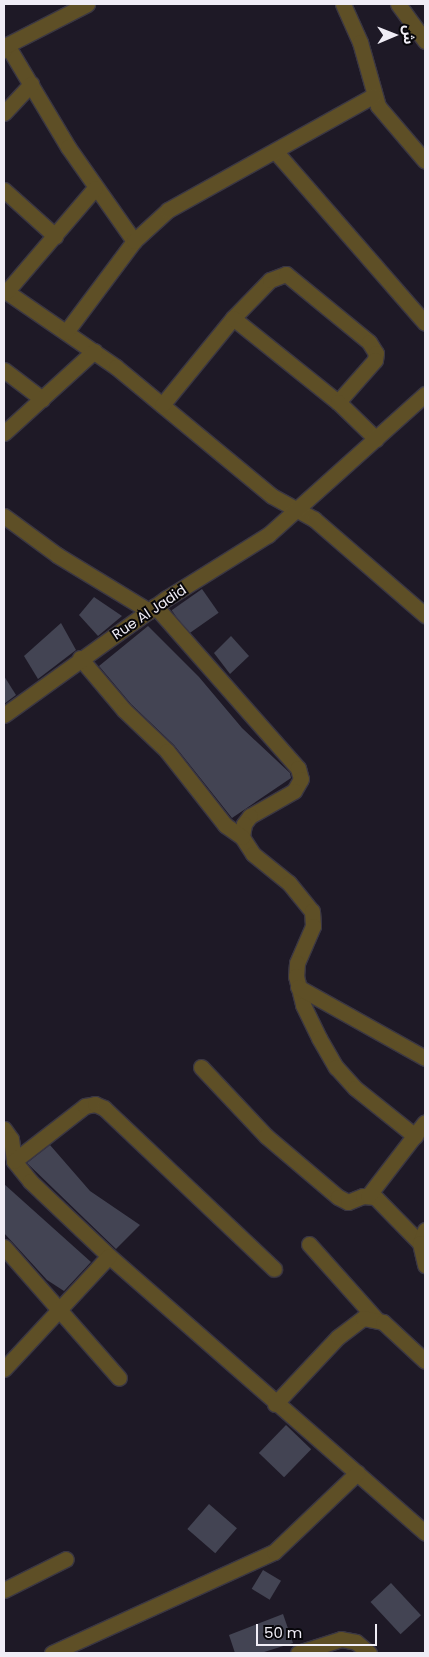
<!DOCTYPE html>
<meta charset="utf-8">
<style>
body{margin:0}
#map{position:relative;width:429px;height:1657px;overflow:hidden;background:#1e1926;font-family:Poppins,"Noto Sans Arabic",sans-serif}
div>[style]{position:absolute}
.building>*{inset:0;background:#434453;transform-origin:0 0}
.roads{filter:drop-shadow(1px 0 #3b3743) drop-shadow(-1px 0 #3b3743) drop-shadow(0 1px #3b3743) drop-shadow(0 -1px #3b3743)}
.minor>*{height:15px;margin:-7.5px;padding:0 7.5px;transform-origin:7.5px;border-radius:7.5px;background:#5e4f26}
span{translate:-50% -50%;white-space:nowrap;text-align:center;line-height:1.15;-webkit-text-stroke:4px #07060a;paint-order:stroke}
.street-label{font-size:14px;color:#f0edf6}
.frame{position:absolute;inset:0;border:5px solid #f0edf6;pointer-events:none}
.north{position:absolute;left:369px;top:10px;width:50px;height:50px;-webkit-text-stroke:4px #07060a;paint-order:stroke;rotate:89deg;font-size:14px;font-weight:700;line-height:20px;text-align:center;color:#f0edf6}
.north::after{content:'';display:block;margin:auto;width:18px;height:22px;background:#f0edf6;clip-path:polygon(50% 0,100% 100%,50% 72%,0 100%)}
.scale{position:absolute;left:256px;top:1624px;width:121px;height:22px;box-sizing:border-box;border:2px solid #f0edf6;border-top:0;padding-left:6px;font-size:15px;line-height:18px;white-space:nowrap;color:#f0edf6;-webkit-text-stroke:4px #07060a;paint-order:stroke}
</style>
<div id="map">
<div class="building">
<i style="left:202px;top:589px;width:29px;height:37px;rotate:55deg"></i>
<i style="clip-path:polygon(94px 597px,122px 616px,98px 636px,79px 615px)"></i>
<i style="clip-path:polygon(61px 623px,76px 650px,38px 679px,24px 656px)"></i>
<i style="clip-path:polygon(148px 626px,199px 677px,242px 728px,290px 773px,291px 778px,232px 818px,174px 745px,131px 704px,99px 666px)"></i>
<i style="clip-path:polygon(231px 636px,249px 656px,230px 674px,214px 653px)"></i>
<i style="clip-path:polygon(4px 676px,16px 695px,4px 704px)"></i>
<i style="clip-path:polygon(50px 1145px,90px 1191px,140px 1225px,116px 1249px,27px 1163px)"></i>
<i style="clip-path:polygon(4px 1184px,91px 1262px,64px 1291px,47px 1280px,4px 1233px)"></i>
<i style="left:286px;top:1425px;width:35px;height:39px;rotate:44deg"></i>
<i style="left:209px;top:1504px;width:37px;height:33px;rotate:41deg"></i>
<i style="left:263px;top:1570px;width:21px;height:22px;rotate:31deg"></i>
<i style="left:391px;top:1583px;width:44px;height:28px;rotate:47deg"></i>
<i style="clip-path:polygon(283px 1614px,293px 1643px,261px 1653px,235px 1653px,229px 1635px)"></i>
</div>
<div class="roads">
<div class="minor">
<i style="left:343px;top:4px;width:42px;rotate:65.9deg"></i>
<i style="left:360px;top:42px;width:66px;rotate:74.3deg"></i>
<i style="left:378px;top:106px;width:72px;rotate:49.5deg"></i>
<i style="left:398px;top:4px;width:46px;rotate:53.9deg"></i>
<i style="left:7px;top:45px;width:119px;rotate:59.1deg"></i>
<i style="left:68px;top:147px;width:115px;rotate:54.9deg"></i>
<i style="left:4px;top:50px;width:6px;rotate:-59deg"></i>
<i style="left:7px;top:45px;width:90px;rotate:-27.1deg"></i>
<i style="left:4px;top:113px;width:40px;rotate:-47deg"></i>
<i style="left:275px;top:151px;width:228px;rotate:48.9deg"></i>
<i style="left:4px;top:190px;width:69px;rotate:42deg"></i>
<i style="left:4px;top:290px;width:136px;rotate:34.5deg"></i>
<i style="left:116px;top:367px;width:202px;rotate:39.6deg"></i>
<i style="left:272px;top:496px;width:48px;rotate:28.7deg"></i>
<i style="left:314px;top:519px;width:147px;rotate:40.9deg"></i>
<i style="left:7px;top:291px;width:135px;rotate:-49.5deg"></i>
<i style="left:233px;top:318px;width:53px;rotate:-45.8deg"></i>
<i style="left:270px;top:280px;width:17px;rotate:-21deg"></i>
<i style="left:286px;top:274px;width:107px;rotate:39.3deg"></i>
<i style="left:369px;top:342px;width:13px;rotate:58deg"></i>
<i style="left:376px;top:353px;width:7px;rotate:98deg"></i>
<i style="left:375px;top:360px;width:56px;rotate:131.4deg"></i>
<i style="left:66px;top:332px;width:114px;rotate:-53.2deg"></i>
<i style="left:134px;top:241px;width:46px;rotate:-42.4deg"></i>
<i style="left:168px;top:210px;width:235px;rotate:-29.1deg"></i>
<i style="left:4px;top:370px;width:48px;rotate:37.3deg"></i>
<i style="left:162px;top:405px;width:112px;rotate:-50.8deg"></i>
<i style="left:233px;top:318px;width:134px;rotate:38.7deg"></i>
<i style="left:338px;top:402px;width:53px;rotate:44.2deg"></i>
<i style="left:4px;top:433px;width:122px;rotate:-42.3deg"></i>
<i style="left:4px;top:516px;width:66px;rotate:36.3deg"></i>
<i style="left:57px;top:555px;width:108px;rotate:31.3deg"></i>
<i style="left:155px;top:606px;width:216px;rotate:48.6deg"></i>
<i style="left:298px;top:768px;width:11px;rotate:75deg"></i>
<i style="left:301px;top:779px;width:14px;rotate:120deg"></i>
<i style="left:294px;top:791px;width:51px;rotate:150.4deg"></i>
<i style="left:250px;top:816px;width:10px;rotate:127deg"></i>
<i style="left:244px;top:824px;width:13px;rotate:99deg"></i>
<i style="left:242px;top:837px;width:20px;rotate:57deg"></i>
<i style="left:253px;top:854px;width:46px;rotate:38.9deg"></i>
<i style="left:289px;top:883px;width:36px;rotate:51deg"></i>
<i style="left:312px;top:911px;width:15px;rotate:86deg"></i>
<i style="left:313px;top:926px;width:40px;rotate:113.4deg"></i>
<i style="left:297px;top:963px;width:13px;rotate:94deg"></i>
<i style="left:296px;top:976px;width:30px;rotate:76deg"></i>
<i style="left:303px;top:1005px;width:37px;rotate:64deg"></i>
<i style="left:319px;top:1038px;width:34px;rotate:60deg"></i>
<i style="left:336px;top:1067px;width:28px;rotate:48deg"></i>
<i style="left:355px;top:1088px;width:77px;rotate:38.7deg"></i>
<i style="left:80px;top:658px;width:68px;rotate:49.8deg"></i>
<i style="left:124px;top:710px;width:59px;rotate:43.6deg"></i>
<i style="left:167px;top:751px;width:94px;rotate:51.9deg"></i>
<i style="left:225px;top:825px;width:21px;rotate:35deg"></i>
<i style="left:4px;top:715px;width:201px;rotate:-35.7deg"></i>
<i style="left:167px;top:598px;width:119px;rotate:-32deg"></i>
<i style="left:268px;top:535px;width:211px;rotate:-41.9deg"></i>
<i style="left:298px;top:987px;width:145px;rotate:29.2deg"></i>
<i style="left:201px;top:1067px;width:95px;rotate:46.7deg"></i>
<i style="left:266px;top:1136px;width:94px;rotate:40.3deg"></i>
<i style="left:338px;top:1197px;width:11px;rotate:27deg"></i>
<i style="left:348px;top:1202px;width:16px;rotate:-22deg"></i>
<i style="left:363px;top:1196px;width:12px;rotate:5deg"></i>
<i style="left:375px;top:1197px;width:64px;rotate:45.6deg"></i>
<i style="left:4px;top:1129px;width:12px;rotate:55deg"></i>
<i style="left:11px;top:1139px;width:22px;rotate:82deg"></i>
<i style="left:14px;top:1161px;width:26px;rotate:51deg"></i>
<i style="left:30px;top:1181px;width:109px;rotate:43.5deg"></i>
<i style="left:109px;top:1256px;width:420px;rotate:41.2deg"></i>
<i style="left:14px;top:1161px;width:90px;rotate:-37.8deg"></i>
<i style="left:85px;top:1106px;width:10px;rotate:-11deg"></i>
<i style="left:95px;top:1104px;width:10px;rotate:24deg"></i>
<i style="left:104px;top:1108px;width:234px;rotate:43.4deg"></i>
<i style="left:368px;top:1196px;width:93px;rotate:-52.4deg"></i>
<i style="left:425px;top:1230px;width:14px;rotate:111deg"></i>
<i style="left:420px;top:1243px;width:23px;rotate:77deg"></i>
<i style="left:309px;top:1244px;width:102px;rotate:48.2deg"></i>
<i style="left:4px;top:1247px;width:174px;rotate:48.7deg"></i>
<i style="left:4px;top:1369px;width:154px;rotate:-47.1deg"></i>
<i style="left:275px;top:1404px;width:92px;rotate:-46.8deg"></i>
<i style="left:338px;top:1337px;width:31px;rotate:-37deg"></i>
<i style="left:363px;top:1318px;width:20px;rotate:11deg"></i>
<i style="left:383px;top:1322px;width:57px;rotate:42.9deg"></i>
<i style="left:4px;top:1590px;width:69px;rotate:-26.6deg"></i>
<i style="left:52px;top:1653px;width:244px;rotate:-24.5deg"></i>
<i style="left:274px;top:1552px;width:115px;rotate:-43.6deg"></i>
<i style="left:298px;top:1653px;width:45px;rotate:-18deg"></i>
<i style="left:341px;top:1639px;width:15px;rotate:11deg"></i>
<i style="left:356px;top:1642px;width:17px;rotate:40deg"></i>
</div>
</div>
<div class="street-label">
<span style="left:149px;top:612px;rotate:-34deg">Rue Al Jadid</span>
</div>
<div class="frame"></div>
<div class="north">ش</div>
<div class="scale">50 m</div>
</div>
